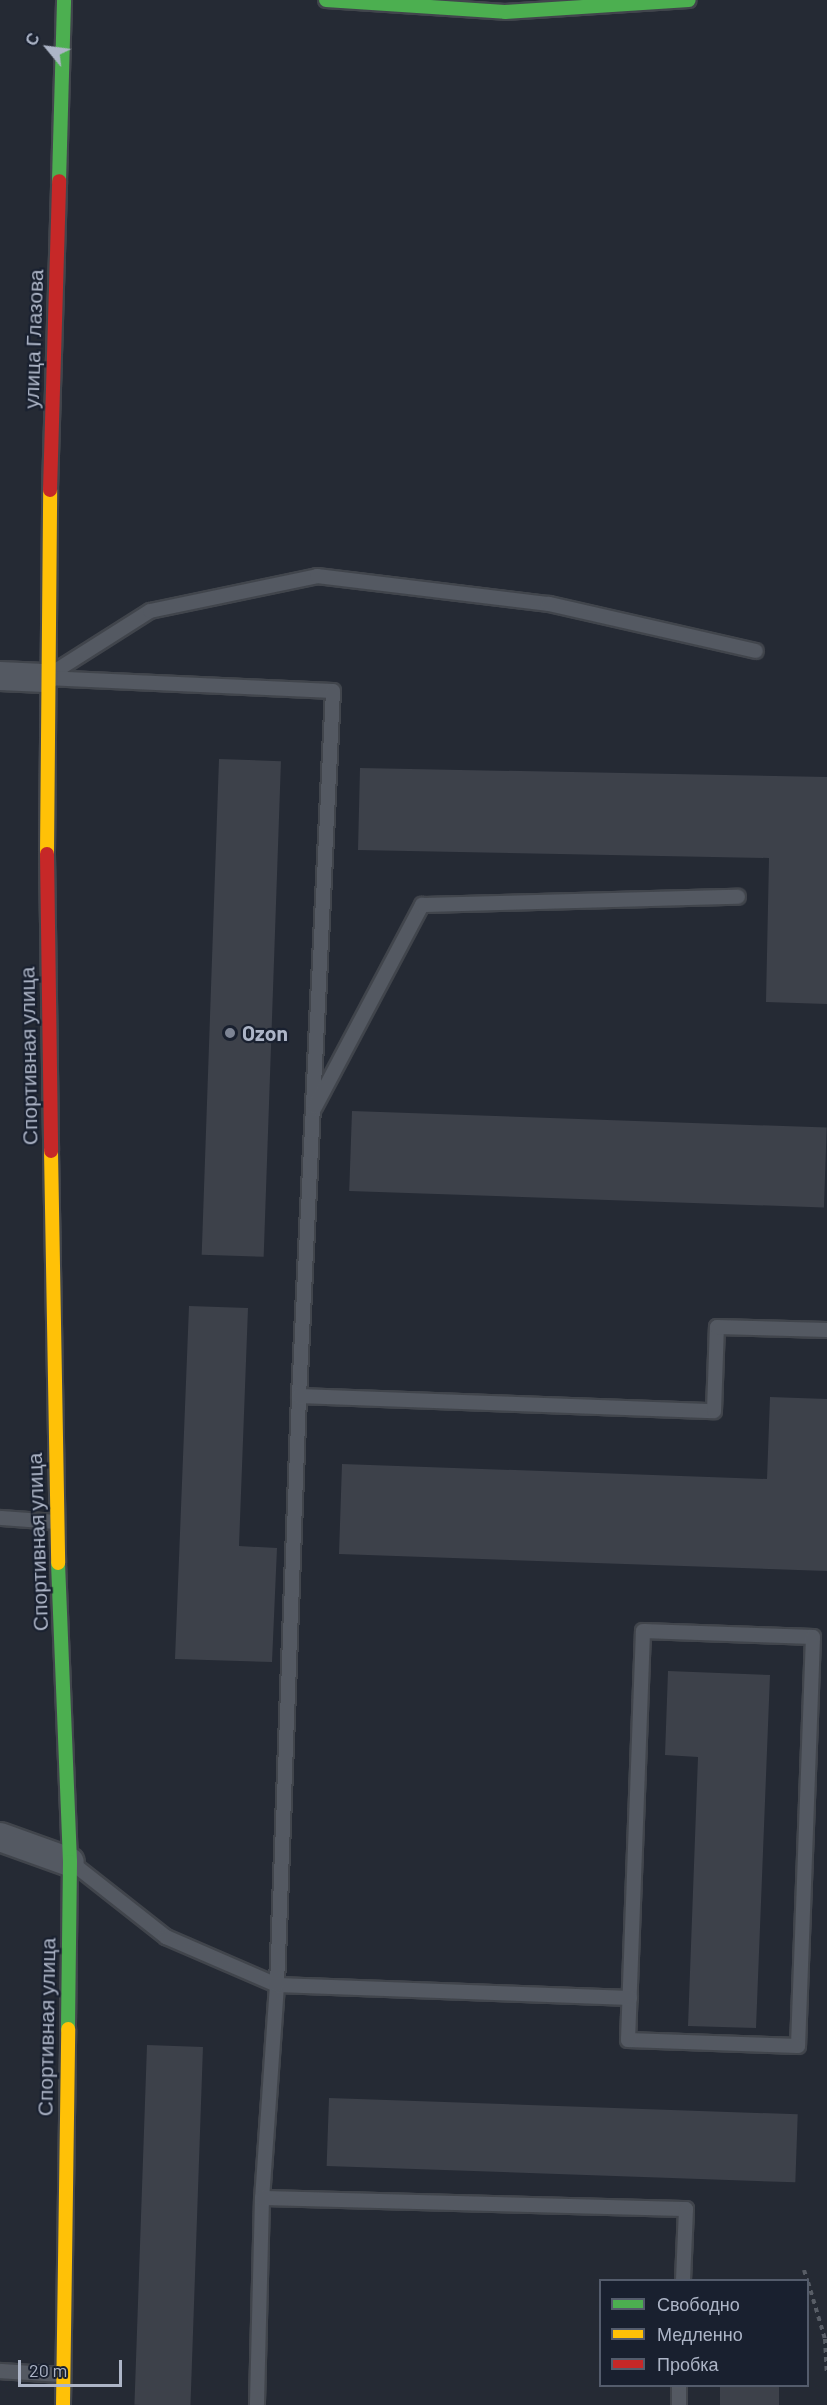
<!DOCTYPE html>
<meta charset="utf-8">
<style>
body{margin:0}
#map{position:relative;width:827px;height:2405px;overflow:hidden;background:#252a34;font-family:Barlow,sans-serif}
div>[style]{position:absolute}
.building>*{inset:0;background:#3d414a;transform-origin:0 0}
.path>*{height:4px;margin-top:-2px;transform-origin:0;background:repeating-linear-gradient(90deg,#585d66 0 4.5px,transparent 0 9px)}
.roads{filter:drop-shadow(2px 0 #41454c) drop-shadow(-2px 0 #41454c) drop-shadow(0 2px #41454c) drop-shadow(0 -2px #41454c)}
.lane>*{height:14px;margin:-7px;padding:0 7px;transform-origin:7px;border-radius:7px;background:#545962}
.street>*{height:28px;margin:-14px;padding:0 14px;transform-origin:14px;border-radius:14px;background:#545962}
.fast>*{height:14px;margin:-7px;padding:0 7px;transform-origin:7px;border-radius:7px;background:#4caf50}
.slow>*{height:14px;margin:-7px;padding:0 7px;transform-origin:7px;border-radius:7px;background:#ffc107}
.jam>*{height:14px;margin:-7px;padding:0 7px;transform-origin:7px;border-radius:7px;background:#c62828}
.dots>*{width:16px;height:16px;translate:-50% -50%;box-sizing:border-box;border:3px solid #19202f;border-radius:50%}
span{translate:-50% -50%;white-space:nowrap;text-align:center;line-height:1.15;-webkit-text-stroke:4.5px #19202f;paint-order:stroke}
.street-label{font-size:21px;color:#adb5c7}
.poi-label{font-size:21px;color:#adb5c7;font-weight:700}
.left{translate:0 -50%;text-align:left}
.legend{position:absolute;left:599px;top:2279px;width:210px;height:108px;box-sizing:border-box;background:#19202f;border:2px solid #545c6c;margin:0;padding:8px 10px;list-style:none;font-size:18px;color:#adb5c7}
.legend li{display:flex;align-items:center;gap:12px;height:30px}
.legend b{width:30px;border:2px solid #545c6c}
.north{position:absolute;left:18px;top:18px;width:60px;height:60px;-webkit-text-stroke:4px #19202f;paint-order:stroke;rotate:299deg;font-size:16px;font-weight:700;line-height:24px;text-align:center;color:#adb5c7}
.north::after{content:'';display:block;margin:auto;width:21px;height:27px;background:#adb5c7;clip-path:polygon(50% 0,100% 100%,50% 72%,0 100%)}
.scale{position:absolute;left:18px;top:2360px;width:104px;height:27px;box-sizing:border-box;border:3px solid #adb5c7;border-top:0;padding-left:8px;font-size:18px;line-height:21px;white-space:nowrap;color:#adb5c7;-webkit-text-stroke:4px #19202f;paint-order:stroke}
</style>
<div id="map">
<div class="building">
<i style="left:219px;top:759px;width:62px;height:496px;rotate:2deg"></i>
<i style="clip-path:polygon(360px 768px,827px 777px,827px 1004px,766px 1002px,769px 858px,358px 850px)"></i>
<i style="left:352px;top:1111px;width:475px;height:80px;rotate:2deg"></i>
<i style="clip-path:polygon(189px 1306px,248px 1308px,239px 1546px,277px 1548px,272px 1662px,175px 1659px)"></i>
<i style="clip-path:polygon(770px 1397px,827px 1399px,827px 1571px,339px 1554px,342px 1464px,767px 1479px)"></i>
<i style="clip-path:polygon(668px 1671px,770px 1675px,756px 2028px,688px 2026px,698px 1757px,665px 1755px)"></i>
<i style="left:147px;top:2045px;width:56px;height:360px;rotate:2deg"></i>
<i style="left:329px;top:2098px;width:469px;height:68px;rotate:2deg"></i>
<i style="left:720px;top:2386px;width:59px;height:19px"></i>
</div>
<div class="path">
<i style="left:804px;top:2270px;width:10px;rotate:73deg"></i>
<i style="left:808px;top:2282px;width:59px;rotate:73.4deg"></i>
<i style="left:825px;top:2339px;width:35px;rotate:87deg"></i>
</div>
<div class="roads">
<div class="lane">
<i style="left:46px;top:677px;width:123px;rotate:-32.4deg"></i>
<i style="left:150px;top:611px;width:171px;rotate:-11.8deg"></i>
<i style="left:317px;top:576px;width:234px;rotate:6.9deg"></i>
<i style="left:549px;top:604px;width:212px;rotate:12.8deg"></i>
<i style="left:45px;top:678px;width:288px;rotate:2.6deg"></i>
<i style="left:333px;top:691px;width:706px;rotate:92.76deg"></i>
<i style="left:315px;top:1107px;width:229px;rotate:-62.1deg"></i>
<i style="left:422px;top:905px;width:316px;rotate:-1.5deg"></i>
<i style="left:0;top:1518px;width:56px;rotate:4.1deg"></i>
<i style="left:643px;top:1631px;width:170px;rotate:2deg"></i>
<i style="left:813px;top:1637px;width:409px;rotate:92.1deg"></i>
<i style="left:798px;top:2046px;width:170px;rotate:-178deg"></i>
<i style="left:628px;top:2040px;width:409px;rotate:-87.9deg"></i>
<i style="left:72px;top:1863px;width:120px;rotate:38.2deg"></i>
<i style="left:166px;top:1937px;width:121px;rotate:23.4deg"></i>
<i style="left:277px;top:1985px;width:214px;rotate:94deg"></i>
<i style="left:262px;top:2198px;width:207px;rotate:91.4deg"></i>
<i style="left:630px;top:1998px;width:353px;rotate:-177.9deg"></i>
<i style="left:277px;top:1985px;width:589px;rotate:-87.86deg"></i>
<i style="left:299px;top:1396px;width:415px;rotate:2.1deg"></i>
<i style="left:714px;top:1411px;width:84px;rotate:-88deg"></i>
<i style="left:717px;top:1327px;width:110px;rotate:1.6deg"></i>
<i style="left:262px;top:2198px;width:424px;rotate:1.5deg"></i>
<i style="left:686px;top:2209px;width:71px;rotate:92.4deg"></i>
<i style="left:0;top:2371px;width:62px;rotate:3.7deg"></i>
<i style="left:679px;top:2405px;width:19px;rotate:-90deg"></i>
</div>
<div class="street">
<i style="left:0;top:676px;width:44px;rotate:2.6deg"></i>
<i style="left:0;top:1837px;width:74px;rotate:19.7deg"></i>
</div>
<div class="fast">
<i style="left:326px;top:0;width:179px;rotate:3.8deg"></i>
<i style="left:505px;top:12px;width:184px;rotate:-3.7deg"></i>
<i style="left:59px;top:181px;width:181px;rotate:-88.4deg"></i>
<i style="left:58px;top:1563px;width:299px;rotate:87.7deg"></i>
<i style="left:70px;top:1862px;width:167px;rotate:90.7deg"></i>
</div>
<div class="slow">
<i style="left:47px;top:854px;width:364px;rotate:-89.5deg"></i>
<i style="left:51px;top:1151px;width:412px;rotate:89deg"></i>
<i style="left:63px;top:2405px;width:376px;rotate:-89.2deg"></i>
</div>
<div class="jam">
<i style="left:50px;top:490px;width:309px;rotate:-88.3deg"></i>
<i style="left:47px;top:854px;width:297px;rotate:89.2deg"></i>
</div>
</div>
<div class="dots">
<i style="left:230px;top:1033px;background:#7d8494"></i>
</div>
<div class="street-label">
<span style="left:33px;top:339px;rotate:-88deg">улица Глазова</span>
<span style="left:28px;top:1056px;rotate:-91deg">Спортивная улица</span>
<span style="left:37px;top:1542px;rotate:-92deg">Спортивная улица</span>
<span style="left:46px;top:2027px;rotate:-89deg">Спортивная улица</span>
</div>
<div class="poi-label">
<span class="left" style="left:242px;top:1033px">Ozon</span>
</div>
<ul class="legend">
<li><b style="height:8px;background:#4caf50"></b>Свободно</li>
<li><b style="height:8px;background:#ffc107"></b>Медленно</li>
<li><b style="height:8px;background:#c62828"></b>Пробка</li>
</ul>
<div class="north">С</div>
<div class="scale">20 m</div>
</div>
